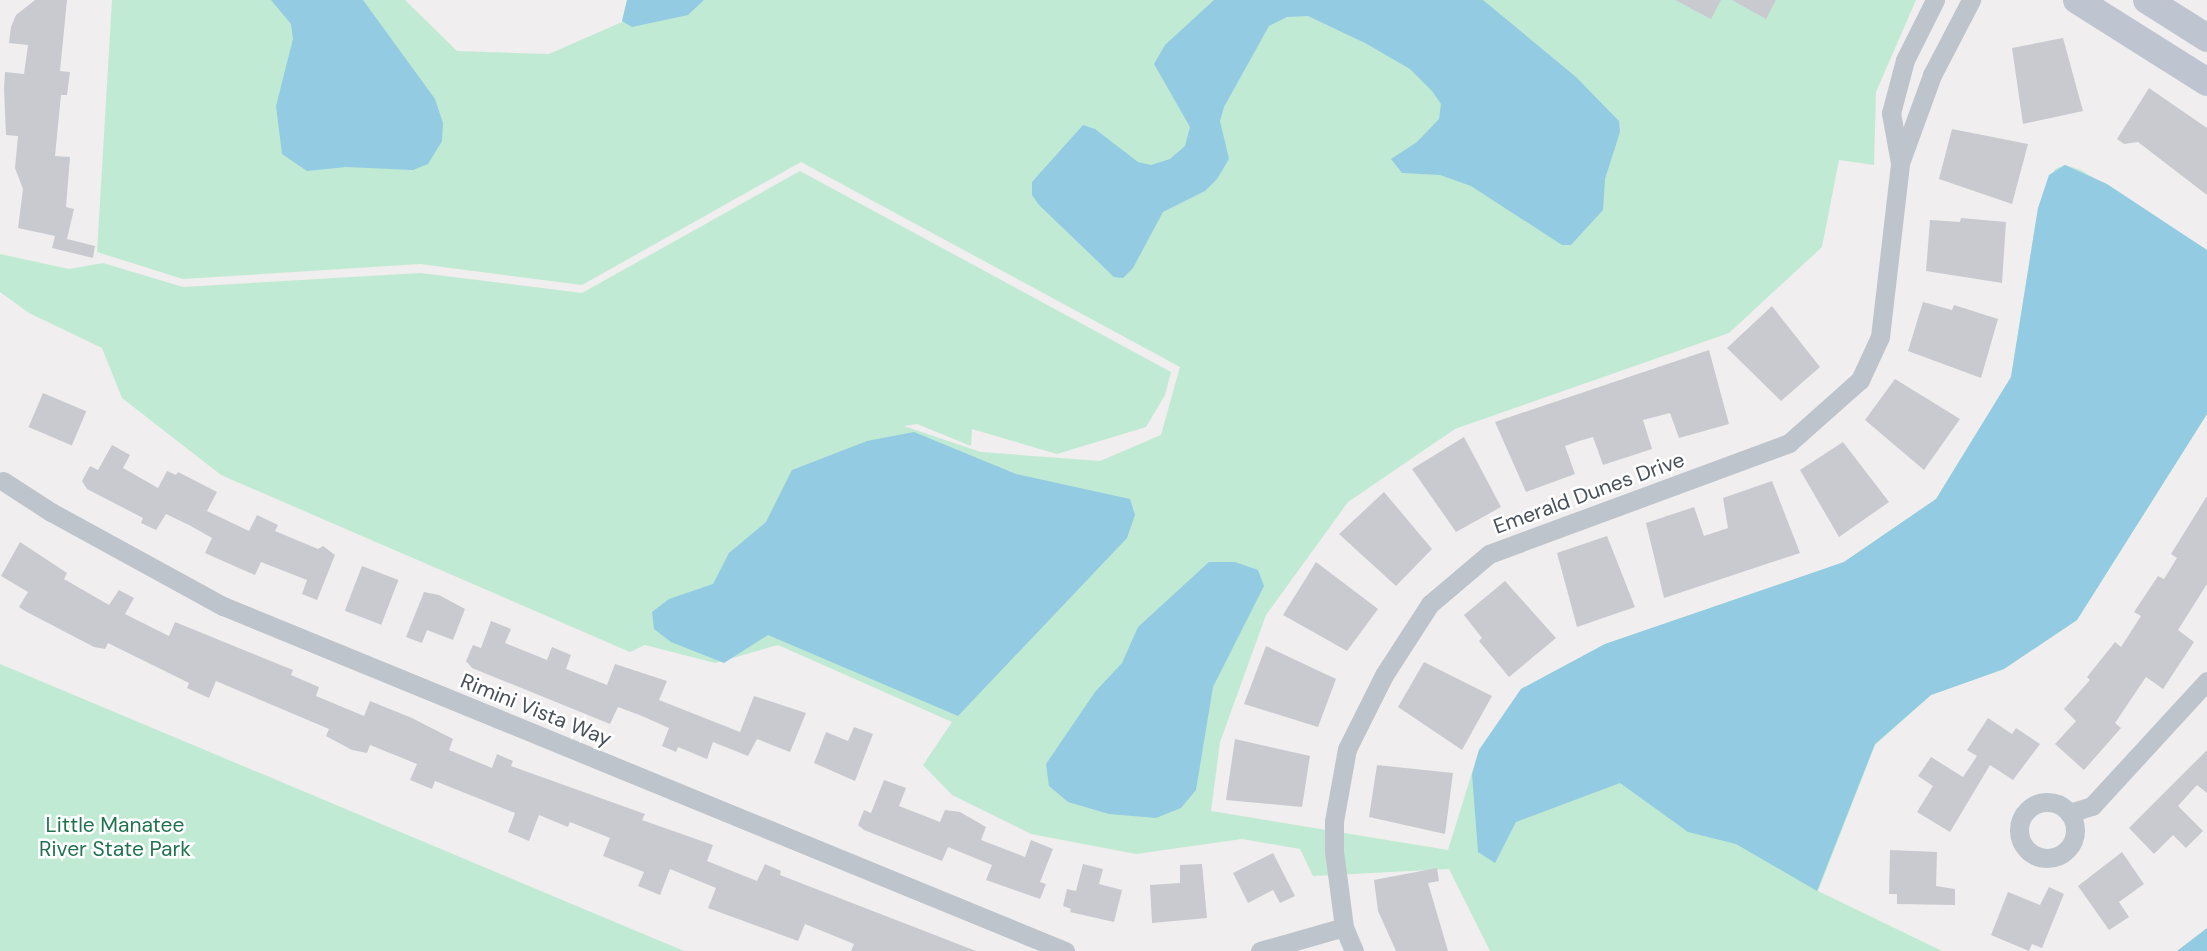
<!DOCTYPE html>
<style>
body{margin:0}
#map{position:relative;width:2207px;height:951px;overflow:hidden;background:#f0eeee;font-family:"DM Sans",sans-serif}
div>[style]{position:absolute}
.green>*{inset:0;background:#c1ead4}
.water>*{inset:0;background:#93cbe2}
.building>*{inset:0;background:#c9cad0;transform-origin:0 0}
.street>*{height:19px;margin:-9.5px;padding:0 9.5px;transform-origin:9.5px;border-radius:9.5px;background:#bec4cc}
.street>.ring{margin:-9.5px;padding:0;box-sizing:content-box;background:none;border:19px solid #bec4cc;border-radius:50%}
.secondary>*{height:28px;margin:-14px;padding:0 14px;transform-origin:14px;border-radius:14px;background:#bec5d0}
span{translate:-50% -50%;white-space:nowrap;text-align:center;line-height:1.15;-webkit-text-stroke:5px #fff;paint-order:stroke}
.street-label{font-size:21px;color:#485059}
.park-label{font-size:21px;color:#217350}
</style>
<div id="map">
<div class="green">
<i style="clip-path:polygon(112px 0,405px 0,457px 51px,549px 54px,622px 22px,627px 0,1916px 0,1876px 92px,1874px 165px,1839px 160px,1822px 247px,1729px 333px,1455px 429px,1348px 502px,1266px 615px,1220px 742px,1211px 811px,1448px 850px,1479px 750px,1521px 689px,1605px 644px,1844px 562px,1936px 499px,2011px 377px,2038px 208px,2055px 169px,2065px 165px,2081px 170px,2207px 250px,2207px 414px,2077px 620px,2004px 669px,1931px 695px,1875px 745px,1818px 891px,1942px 951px,1490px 951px,1449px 869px,1313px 876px,1300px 849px,1242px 839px,1136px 854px,1031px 834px,952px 795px,923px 765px,952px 722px,778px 645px,715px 663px,645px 645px,630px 652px,221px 475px,122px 398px,102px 348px,29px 313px,0 292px,0 254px,69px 269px,103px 263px,183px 287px,420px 273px,582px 293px,800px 171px,1171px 372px,1165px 395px,1146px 427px,1057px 454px,972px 429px,971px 446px,917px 424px,904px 426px,981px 452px,1100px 461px,1161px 435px,1180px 367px,801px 162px,582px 285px,420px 264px,183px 279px,97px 252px)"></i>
<i style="clip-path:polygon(0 664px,684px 951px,0 951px)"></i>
</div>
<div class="water">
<i style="clip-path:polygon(271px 0,363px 0,435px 99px,443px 123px,442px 141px,428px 164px,413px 170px,346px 167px,307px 171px,282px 154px,276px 106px,293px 39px,291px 24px)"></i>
<i style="clip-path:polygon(627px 0,704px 0,688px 15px,632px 27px,622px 21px)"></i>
<i style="clip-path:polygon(1214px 0,1483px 0,1576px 77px,1619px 121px,1620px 132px,1605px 179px,1603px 210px,1571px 245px,1562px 245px,1471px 186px,1440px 175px,1402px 173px,1391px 159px,1417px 142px,1439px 119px,1441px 104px,1432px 91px,1410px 69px,1365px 43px,1308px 16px,1287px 17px,1269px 26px,1224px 107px,1220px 121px,1229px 159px,1217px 179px,1205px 191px,1163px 212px,1133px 268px,1123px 278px,1114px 277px,1039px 205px,1032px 195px,1032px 182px,1083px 125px,1095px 129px,1138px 162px,1151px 165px,1170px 159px,1185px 146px,1190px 127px,1154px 64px,1165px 45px)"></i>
<i style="clip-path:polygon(2065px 165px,2107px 184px,2207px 250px,2207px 414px,2077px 620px,2004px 669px,1931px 695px,1875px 744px,1817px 891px,1736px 844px,1688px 832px,1620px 783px,1516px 822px,1495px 863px,1478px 852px,1472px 774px,1479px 750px,1521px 689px,1605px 644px,1844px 562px,1936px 499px,2011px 377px,2038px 208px,2049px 175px)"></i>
<i style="clip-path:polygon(914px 432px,1016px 474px,1130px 499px,1135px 515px,1127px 538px,958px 716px,768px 635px,724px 663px,671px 642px,654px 629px,652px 612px,669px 599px,713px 584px,729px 553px,766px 522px,792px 470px,867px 441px)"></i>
<i style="clip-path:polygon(1209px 562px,1235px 562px,1258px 570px,1264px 586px,1213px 687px,1196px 790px,1181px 808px,1156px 818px,1109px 814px,1068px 802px,1049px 786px,1046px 764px,1095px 692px,1122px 663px,1138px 627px)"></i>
<i style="clip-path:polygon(2207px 928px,2207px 951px,2177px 951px)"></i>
</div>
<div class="building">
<i style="clip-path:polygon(35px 0,67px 0,60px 71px,70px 72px,67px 95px,61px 95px,55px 156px,70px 157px,66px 207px,74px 209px,67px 239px,95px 246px,93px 258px,52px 248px,55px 236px,18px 228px,23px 189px,15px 168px,18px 136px,6px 135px,4px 89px,5px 72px,24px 74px,28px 45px,9px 43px,11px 27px,16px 15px)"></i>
<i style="clip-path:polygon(1675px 0,1721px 0,1711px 19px)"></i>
<i style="clip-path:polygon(1732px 0,1776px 0,1766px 19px)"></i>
<i style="clip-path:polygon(2063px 38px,2083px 111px,2023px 124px,2012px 48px)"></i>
<i style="clip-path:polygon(2149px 88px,2207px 128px,2207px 195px,2138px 142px,2124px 144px,2117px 139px)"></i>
<i style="clip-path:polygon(1952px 129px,2028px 144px,2012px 204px,1939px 179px)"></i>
<i style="clip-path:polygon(1961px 218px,2006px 222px,2002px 283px,1926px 271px,1930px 220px,1960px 222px)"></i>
<i style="clip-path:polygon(1923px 302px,1952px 310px,1954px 305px,1998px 319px,1981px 378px,1908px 351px)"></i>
<i style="clip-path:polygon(1772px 306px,1820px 367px,1781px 401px,1727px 348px)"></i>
<i style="clip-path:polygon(1709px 350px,1729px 424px,1679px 438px,1670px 413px,1643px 420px,1652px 449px,1603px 465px,1593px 437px,1579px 441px,1565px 446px,1575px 474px,1526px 492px,1495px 422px)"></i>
<i style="clip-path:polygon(1895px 379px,1960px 419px,1924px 470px,1865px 420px)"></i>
<i style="left:43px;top:393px;width:47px;height:37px;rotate:23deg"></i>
<i style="clip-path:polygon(1464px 437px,1501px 507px,1456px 532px,1412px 469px)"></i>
<i style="clip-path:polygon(1843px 442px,1889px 502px,1839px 537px,1800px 470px)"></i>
<i style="clip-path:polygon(112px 445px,130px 455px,123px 468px,158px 488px,167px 471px,176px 475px,178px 472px,217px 492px,207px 511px,249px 531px,257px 515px,278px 525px,275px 531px,318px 549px,323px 546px,335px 555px,317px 600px,302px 594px,307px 580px,261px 562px,255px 575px,241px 569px,205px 553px,212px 538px,189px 525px,166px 514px,156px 530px,141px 523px,143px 518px,87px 489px,82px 481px,90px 466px,98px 470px)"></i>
<i style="clip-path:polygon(1772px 481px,1800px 553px,1664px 598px,1646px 523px,1694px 507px,1704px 536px,1728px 528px,1723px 498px)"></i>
<i style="clip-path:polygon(1384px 492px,1432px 549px,1396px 586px,1339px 534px)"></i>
<i style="clip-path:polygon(2207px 496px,2207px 584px,2178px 630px,2194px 642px,2163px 689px,2146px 677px,2115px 723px,2121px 728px,2084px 770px,2055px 744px,2076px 721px,2064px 709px,2090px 680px,2087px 677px,2115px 642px,2121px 647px,2141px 616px,2134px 612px,2158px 576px,2164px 579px,2177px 558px,2171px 554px)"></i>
<i style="clip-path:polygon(1607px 536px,1635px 607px,1577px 627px,1557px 553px)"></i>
<i style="clip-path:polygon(20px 542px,67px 573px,64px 579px,109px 605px,119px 590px,134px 598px,125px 614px,169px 636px,175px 622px,293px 670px,291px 675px,319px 687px,316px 696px,364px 716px,370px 701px,412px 718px,453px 739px,449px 750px,492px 768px,497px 754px,513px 761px,511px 766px,645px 814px,642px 820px,713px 845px,707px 861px,757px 881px,765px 864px,781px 871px,780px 875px,976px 951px,851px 951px,854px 944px,805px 924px,798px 941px,708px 908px,716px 888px,670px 869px,660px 895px,638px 886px,644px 872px,603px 856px,610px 838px,570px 822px,568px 827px,539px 815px,529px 841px,508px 832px,515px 813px,435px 781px,432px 789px,410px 780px,417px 764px,370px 745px,367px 753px,352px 750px,326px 736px,329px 729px,216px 681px,209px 698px,187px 688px,189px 683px,108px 643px,105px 649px,94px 647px,25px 611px,19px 607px,28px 592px,1px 576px)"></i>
<i style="clip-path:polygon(1316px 562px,1378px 609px,1347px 651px,1283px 615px)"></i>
<i style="left:362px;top:566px;width:39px;height:48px;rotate:21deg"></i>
<i style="clip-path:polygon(1505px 581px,1556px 638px,1509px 677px,1479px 641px,1482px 638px,1464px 615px)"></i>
<i style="clip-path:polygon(424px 592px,439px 595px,465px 609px,453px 640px,427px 630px,422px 643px,406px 637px)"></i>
<i style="clip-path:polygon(491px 621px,511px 629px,505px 643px,547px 660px,552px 647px,571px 655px,566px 669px,607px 685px,615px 664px,667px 681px,659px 700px,740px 732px,754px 696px,806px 713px,790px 752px,757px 739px,748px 756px,713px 742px,707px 759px,678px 747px,676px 752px,662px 746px,669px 728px,642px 716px,618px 707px,610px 724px,472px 668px,466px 661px,473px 645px,481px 648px)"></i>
<i style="clip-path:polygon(1266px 646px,1336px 679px,1318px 727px,1244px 704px)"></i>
<i style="clip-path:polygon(1424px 662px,1492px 696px,1462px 750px,1398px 707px)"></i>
<i style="clip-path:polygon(1988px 718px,2012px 734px,2016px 728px,2040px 744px,2013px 780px,1990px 765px,1950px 832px,1917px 812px,1933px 786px,1918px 776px,1931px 757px,1963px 777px,1977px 756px,1967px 750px)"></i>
<i style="clip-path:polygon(854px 727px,873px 734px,855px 781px,814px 763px,826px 732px,848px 741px)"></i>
<i style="clip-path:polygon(1235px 739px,1310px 756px,1302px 807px,1226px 800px)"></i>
<i style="clip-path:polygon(2207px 750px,2207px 793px,2197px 785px,2178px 806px,2203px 831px,2186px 848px,2173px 835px,2154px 854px,2129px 828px)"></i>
<i style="clip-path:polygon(1377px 765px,1453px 773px,1445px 834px,1369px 817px)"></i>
<i style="clip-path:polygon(884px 780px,906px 788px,899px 806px,940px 822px,945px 810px,960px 812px,986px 827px,981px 840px,1025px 857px,1031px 840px,1053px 849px,1040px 882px,1046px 884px,1040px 899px,986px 880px,992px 865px,948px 847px,942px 861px,864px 830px,858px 825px,864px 810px,871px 813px)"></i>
<i style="clip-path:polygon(1890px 850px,1937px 852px,1936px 886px,1955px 889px,1955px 905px,1897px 904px,1897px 894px,1889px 894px)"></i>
<i style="clip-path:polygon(2122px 852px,2144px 884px,2119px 902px,2129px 917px,2109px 930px,2078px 886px)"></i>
<i style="clip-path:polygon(1273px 853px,1295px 896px,1280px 903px,1273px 890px,1248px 903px,1233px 873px)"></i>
<i style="clip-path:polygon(1083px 864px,1103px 869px,1099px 884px,1122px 890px,1114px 922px,1070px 912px,1071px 909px,1063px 906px,1067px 889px,1076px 891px)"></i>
<i style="clip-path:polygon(1202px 864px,1207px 918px,1152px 923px,1150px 885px,1180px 883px,1180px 865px)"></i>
<i style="clip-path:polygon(1437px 868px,1439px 881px,1428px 883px,1448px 951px,1396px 951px,1378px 911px,1374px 880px)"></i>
<i style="clip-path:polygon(2049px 887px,2064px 894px,2042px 948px,2032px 944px,2029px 951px,1991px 935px,2008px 892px,2040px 905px)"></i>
</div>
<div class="street">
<i style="left:1900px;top:163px;width:51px;rotate:-100.2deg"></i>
<i style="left:1891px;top:113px;width:55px;rotate:-75.2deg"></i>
<i style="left:1905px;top:60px;width:67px;rotate:-63.4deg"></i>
<i style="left:3px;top:481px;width:57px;rotate:32.9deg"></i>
<i style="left:51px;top:512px;width:196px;rotate:28.7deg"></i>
<i style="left:223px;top:606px;width:910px;rotate:22.28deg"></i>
<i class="ring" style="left:2019px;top:802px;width:37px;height:37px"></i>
<i style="left:2069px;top:813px;width:24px;rotate:-17deg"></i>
<i style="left:2092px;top:806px;width:170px;rotate:-47.4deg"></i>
<i style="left:1260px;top:951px;width:87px;rotate:-15.9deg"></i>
<i style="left:1354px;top:951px;width:26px;rotate:-113deg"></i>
<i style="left:1344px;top:927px;width:77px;rotate:-97.5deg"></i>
<i style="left:1334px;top:851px;width:30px;rotate:-90deg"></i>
<i style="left:1334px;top:821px;width:73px;rotate:-79.8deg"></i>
<i style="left:1347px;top:749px;width:83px;rotate:-63.4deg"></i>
<i style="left:1384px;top:675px;width:85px;rotate:-57.1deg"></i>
<i style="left:1430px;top:604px;width:77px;rotate:-40.3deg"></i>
<i style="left:1489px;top:554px;width:320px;rotate:-20.3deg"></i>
<i style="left:1789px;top:443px;width:95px;rotate:-41.6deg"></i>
<i style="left:1860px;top:380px;width:47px;rotate:-65.1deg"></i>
<i style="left:1880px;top:337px;width:175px;rotate:-83.4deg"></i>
<i style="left:1900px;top:163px;width:94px;rotate:-70deg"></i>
<i style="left:1932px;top:75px;width:85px;rotate:-62.5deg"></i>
</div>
<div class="secondary">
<i style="left:2077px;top:0;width:154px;rotate:32.2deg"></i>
<i style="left:2147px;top:0;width:71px;rotate:32.3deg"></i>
</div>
<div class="street-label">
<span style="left:1589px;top:493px;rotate:-20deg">Emerald Dunes Drive</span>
<span style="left:536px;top:710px;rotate:22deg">Rimini Vista Way</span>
</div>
<div class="park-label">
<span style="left:115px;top:837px">Little Manatee<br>River State Park</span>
</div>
</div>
